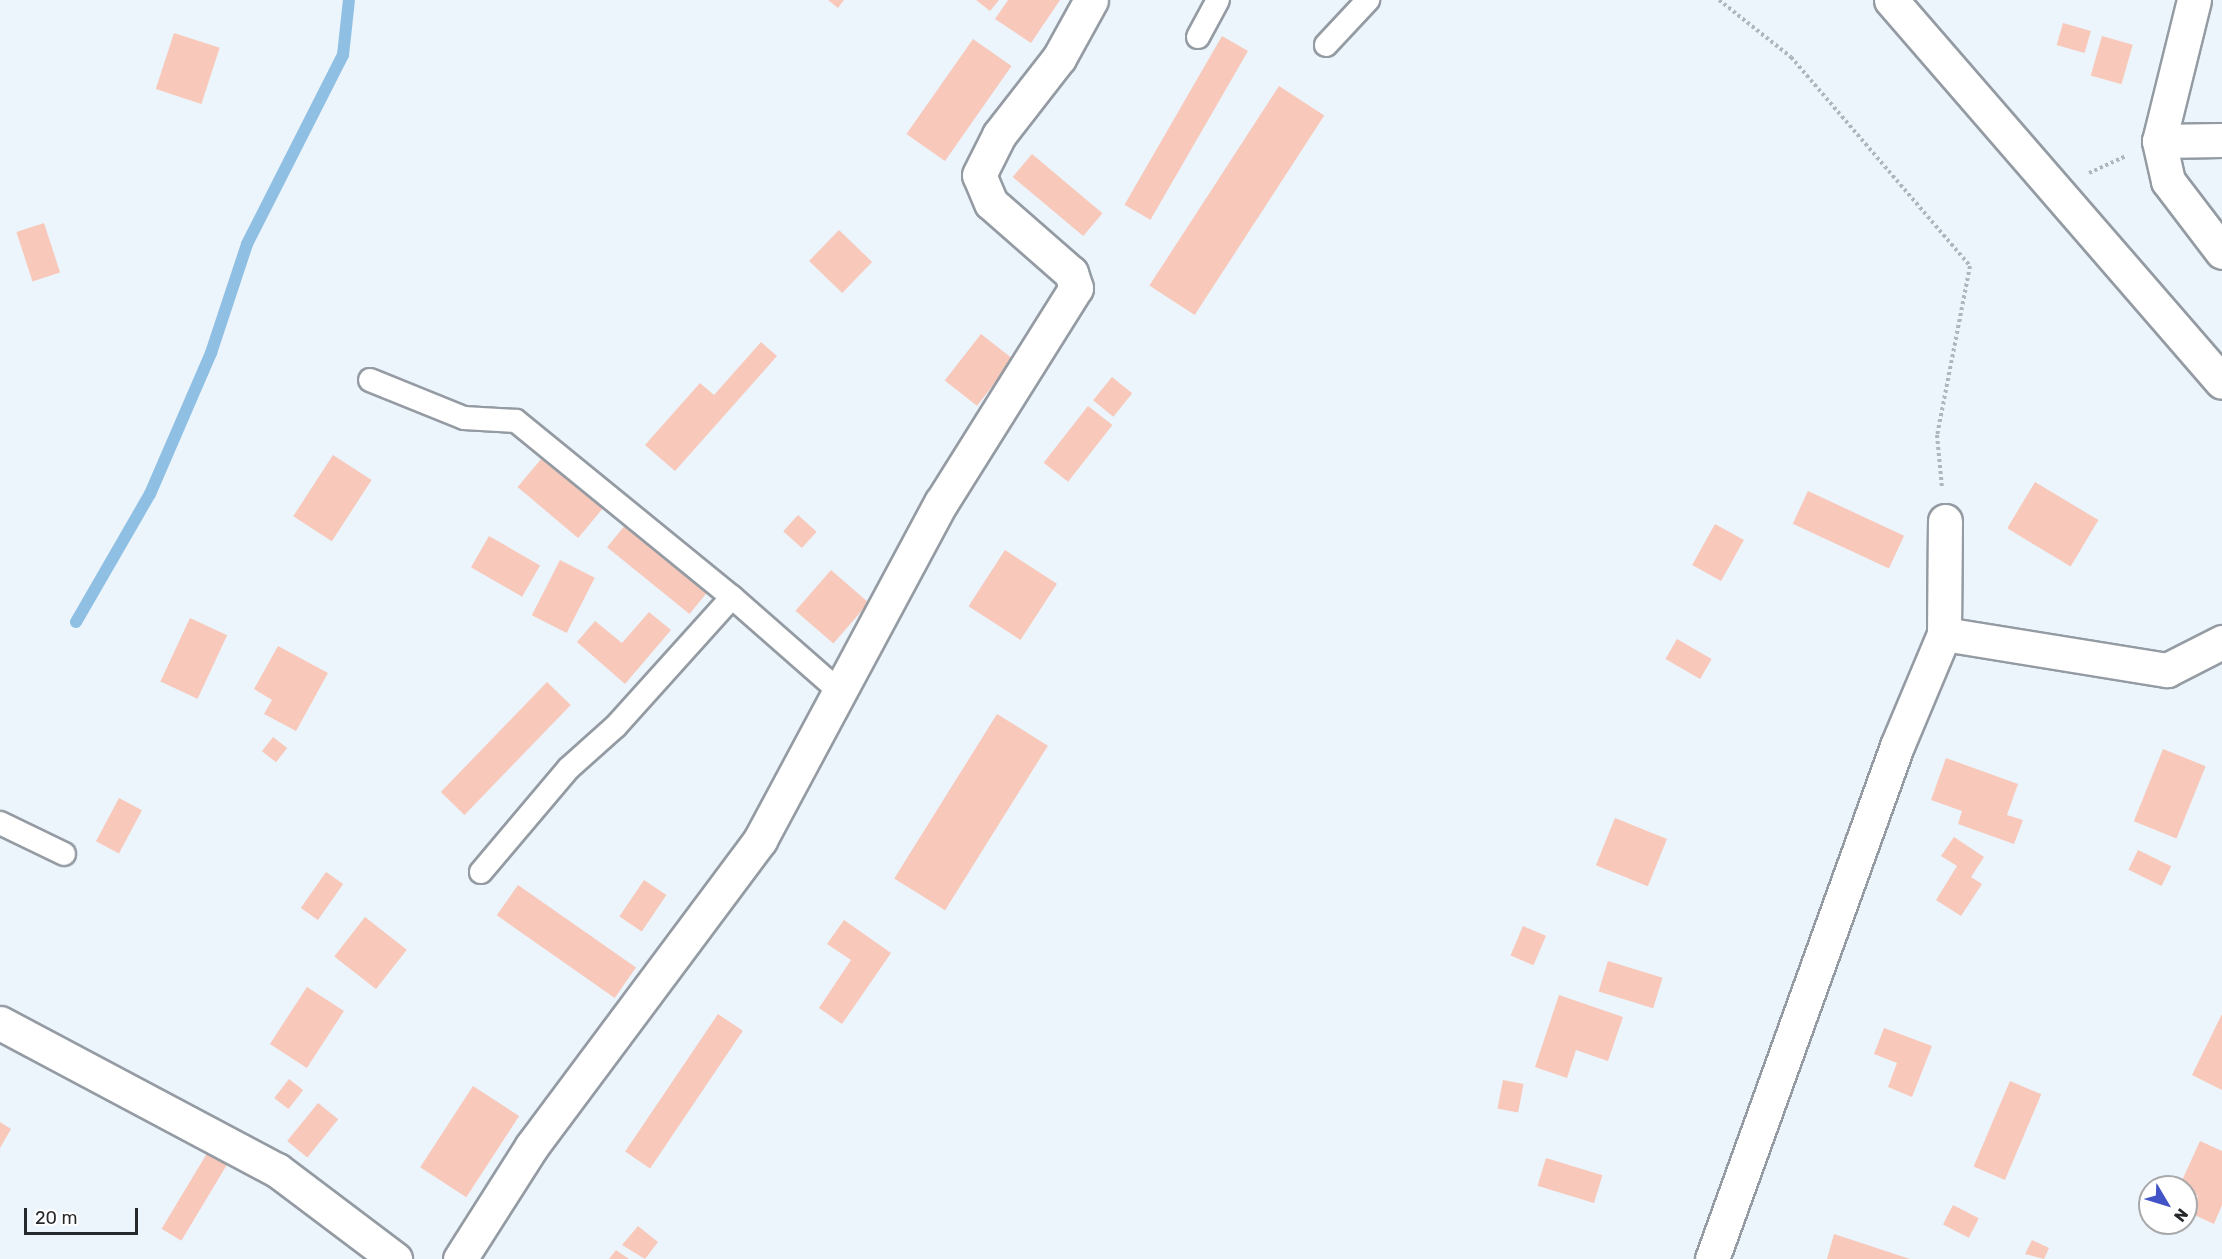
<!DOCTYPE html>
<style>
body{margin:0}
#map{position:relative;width:2222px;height:1259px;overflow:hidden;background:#ecf4fc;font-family:Rubik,sans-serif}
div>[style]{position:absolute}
.stream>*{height:12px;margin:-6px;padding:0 6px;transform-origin:6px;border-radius:6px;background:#8fc0e3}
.building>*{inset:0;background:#f8c9ba;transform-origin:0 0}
.path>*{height:4px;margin-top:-2px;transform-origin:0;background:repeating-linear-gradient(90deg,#afb6bc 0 3px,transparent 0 6px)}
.roads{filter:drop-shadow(2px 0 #949ba3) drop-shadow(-2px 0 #949ba3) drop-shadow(0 2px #949ba3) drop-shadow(0 -2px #949ba3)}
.service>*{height:22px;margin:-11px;padding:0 11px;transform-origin:11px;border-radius:11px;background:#fff}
.minor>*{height:33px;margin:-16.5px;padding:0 16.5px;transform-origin:16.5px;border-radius:16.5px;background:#fff}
.primary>*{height:33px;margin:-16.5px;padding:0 16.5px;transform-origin:16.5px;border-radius:16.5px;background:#fff}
span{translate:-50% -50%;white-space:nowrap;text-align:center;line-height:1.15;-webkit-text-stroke:6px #fff;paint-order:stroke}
.north{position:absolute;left:2138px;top:1175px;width:60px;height:60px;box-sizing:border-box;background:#fff;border:2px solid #a8a9ab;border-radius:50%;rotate:128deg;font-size:16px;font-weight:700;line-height:24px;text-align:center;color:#26292c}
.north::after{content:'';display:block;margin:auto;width:21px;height:27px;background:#4153c6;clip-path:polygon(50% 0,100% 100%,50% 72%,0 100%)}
.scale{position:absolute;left:24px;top:1208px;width:114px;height:27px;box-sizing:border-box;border:3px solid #26292c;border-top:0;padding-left:8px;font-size:18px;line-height:21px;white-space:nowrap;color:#26292c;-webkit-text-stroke:4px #fff;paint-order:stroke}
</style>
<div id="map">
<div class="stream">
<i style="left:76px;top:622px;width:148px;rotate:-60deg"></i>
<i style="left:150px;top:494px;width:154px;rotate:-66.6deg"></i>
<i style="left:211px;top:353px;width:115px;rotate:-71.7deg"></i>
<i style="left:247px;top:244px;width:212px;rotate:-63.1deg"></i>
<i style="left:343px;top:55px;width:55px;rotate:-83.8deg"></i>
</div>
<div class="building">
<i style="clip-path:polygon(828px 0,844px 0,838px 8px)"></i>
<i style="clip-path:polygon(976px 0,999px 0,990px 11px)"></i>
<i style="clip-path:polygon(1008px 0,1060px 0,1031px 43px,995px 19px)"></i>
<i style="left:2063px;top:23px;width:29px;height:23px;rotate:16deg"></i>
<i style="left:174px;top:33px;width:48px;height:59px;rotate:18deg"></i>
<i style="left:1222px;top:36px;width:30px;height:195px;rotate:30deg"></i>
<i style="left:2102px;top:36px;width:32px;height:41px;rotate:16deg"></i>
<i style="left:973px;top:39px;width:47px;height:116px;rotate:35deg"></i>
<i style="left:1279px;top:86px;width:54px;height:238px;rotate:33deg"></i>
<i style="left:1032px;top:154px;width:92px;height:30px;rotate:40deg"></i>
<i style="left:44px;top:223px;width:52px;height:29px;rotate:72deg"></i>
<i style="left:839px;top:230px;width:46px;height:43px;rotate:44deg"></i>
<i style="left:981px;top:334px;width:41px;height:59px;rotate:38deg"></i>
<i style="clip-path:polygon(761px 342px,777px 356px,675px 471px,645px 445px,700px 383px,714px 395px)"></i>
<i style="left:1112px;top:377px;width:26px;height:30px;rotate:39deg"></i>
<i style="left:1088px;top:406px;width:31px;height:72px;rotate:38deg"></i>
<i style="left:333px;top:455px;width:46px;height:73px;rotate:33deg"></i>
<i style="left:542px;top:458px;width:79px;height:38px;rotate:40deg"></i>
<i style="left:2035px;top:482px;width:74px;height:54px;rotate:31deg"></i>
<i style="left:1808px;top:491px;width:106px;height:36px;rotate:25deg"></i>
<i style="left:798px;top:515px;width:25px;height:22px;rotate:42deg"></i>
<i style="left:626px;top:524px;width:106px;height:30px;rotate:39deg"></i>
<i style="left:1715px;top:524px;width:33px;height:47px;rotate:29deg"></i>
<i style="left:489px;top:536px;width:59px;height:36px;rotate:30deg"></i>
<i style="left:1005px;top:550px;width:62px;height:67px;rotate:33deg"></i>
<i style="left:560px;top:560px;width:39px;height:62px;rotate:27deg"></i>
<i style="left:831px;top:570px;width:50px;height:54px;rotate:41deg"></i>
<i style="clip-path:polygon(649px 612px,671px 630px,625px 684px,577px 642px,595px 621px,622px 643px)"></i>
<i style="left:190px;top:618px;width:41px;height:70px;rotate:25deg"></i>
<i style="left:1677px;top:639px;width:40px;height:23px;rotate:30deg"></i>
<i style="clip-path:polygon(278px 646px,328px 673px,296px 731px,264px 714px,272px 700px,254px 689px)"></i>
<i style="left:547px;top:682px;width:33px;height:153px;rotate:44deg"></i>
<i style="left:997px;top:714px;width:60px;height:194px;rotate:32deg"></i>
<i style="left:273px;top:737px;width:18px;height:18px;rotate:38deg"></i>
<i style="left:2163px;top:749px;width:46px;height:78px;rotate:22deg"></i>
<i style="clip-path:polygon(1946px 758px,2018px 784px,2007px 815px,2023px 820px,2014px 844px,1958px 824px,1962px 811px,1931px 800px)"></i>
<i style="left:119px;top:798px;width:26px;height:49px;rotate:28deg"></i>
<i style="left:1615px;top:818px;width:56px;height:51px;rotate:22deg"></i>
<i style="clip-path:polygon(1954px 837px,1984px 857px,1971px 877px,1982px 884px,1961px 916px,1936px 900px,1957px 866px,1941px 856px)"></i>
<i style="left:2138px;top:850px;width:37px;height:22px;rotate:26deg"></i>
<i style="left:326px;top:872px;width:21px;height:44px;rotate:35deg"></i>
<i style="left:644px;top:880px;width:27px;height:44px;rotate:34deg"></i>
<i style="left:518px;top:885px;width:144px;height:37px;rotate:35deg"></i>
<i style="left:365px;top:917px;width:53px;height:50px;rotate:38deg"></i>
<i style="clip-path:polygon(844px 920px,891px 953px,842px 1024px,819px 1008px,851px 960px,827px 944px)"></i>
<i style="left:1523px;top:926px;width:25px;height:32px;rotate:23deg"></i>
<i style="left:1608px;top:961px;width:57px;height:32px;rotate:17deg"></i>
<i style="left:307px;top:987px;width:44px;height:68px;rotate:33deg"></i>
<i style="clip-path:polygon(1559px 995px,1623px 1017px,1608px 1061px,1576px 1050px,1567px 1078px,1535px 1067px)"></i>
<i style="left:718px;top:1014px;width:30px;height:166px;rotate:34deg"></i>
<i style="clip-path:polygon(2222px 1014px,2222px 1090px,2192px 1075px)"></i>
<i style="clip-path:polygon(1884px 1028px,1932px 1046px,1912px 1097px,1888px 1087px,1897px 1063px,1874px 1054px)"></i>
<i style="left:289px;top:1079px;width:18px;height:24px;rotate:38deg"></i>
<i style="left:1503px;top:1080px;width:21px;height:29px;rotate:11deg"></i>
<i style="left:2010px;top:1081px;width:34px;height:93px;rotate:23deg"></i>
<i style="left:473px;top:1086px;width:55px;height:97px;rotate:33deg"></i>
<i style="left:318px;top:1103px;width:26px;height:49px;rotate:39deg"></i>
<i style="clip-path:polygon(0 1122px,11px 1129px,0 1148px)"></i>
<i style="clip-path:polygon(2200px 1141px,2222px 1151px,2222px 1205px,2214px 1224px,2190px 1213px,2198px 1196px,2179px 1187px)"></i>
<i style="left:209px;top:1150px;width:23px;height:92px;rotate:31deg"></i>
<i style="left:1546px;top:1158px;width:59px;height:29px;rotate:17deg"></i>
<i style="left:1953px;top:1205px;width:29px;height:22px;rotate:27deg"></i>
<i style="clip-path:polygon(638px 1226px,658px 1242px,645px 1259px,622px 1245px)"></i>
<i style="clip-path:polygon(1834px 1234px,1910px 1259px,1827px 1259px)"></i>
<i style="clip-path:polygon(2032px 1240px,2049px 1248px,2044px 1259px,2025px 1254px)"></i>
<i style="clip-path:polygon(616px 1250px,629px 1259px,609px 1259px)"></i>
</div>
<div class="path">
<i style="left:1719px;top:0;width:92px;rotate:38.4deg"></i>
<i style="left:1791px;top:57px;width:275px;rotate:49.4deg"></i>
<i style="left:1970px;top:266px;width:172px;rotate:101deg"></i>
<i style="left:1937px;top:435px;width:53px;rotate:84.6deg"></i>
<i style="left:2089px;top:173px;width:41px;rotate:-24.7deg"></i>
</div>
<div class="roads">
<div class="service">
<i style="left:1198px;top:37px;width:42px;rotate:-61.6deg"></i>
<i style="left:1326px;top:45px;width:62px;rotate:-47deg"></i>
<i style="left:370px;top:380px;width:101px;rotate:22deg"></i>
<i style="left:464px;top:418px;width:52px;rotate:3.3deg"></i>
<i style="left:516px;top:421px;width:279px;rotate:39.2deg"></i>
<i style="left:732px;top:597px;width:141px;rotate:41.3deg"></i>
<i style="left:0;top:823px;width:71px;rotate:25.8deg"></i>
<i style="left:481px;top:872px;width:136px;rotate:-49.8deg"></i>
<i style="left:569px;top:768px;width:63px;rotate:-41.8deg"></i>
<i style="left:616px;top:726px;width:173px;rotate:-48deg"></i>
</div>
<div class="minor">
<i style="left:2194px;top:0;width:145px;rotate:103.9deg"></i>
<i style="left:2159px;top:141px;width:41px;rotate:77.3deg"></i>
<i style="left:2168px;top:181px;width:89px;rotate:52.7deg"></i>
<i style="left:2159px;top:141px;width:63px;rotate:-0.9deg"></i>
<i style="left:1944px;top:634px;width:226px;rotate:9.2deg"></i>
<i style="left:2167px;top:670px;width:62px;rotate:-27deg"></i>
<i style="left:0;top:1023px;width:314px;rotate:28deg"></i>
<i style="left:277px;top:1170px;width:148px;rotate:37deg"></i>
<i style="left:460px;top:1259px;width:134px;rotate:-57.5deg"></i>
<i style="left:532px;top:1146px;width:382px;rotate:-53.3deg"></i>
<i style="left:760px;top:840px;width:383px;rotate:-61.8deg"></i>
<i style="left:941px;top:503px;width:254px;rotate:-57.9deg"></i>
<i style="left:1076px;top:288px;width:16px;rotate:-108deg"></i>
<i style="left:1071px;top:273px;width:106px;rotate:-138.8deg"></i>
<i style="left:991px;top:203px;width:30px;rotate:-113deg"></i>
<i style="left:979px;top:175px;width:45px;rotate:-63.4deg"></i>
<i style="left:999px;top:135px;width:98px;rotate:-52.1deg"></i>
<i style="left:1059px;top:58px;width:66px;rotate:-61.1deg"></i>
<i style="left:1712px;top:1259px;width:545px;rotate:-70.17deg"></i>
<i style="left:1897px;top:746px;width:121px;rotate:-67.2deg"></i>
<i style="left:1944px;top:634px;width:113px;rotate:-89.5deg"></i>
</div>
<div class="primary">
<i style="left:1891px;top:0;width:505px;rotate:49.09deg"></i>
</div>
</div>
<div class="north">N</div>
<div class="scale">20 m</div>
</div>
